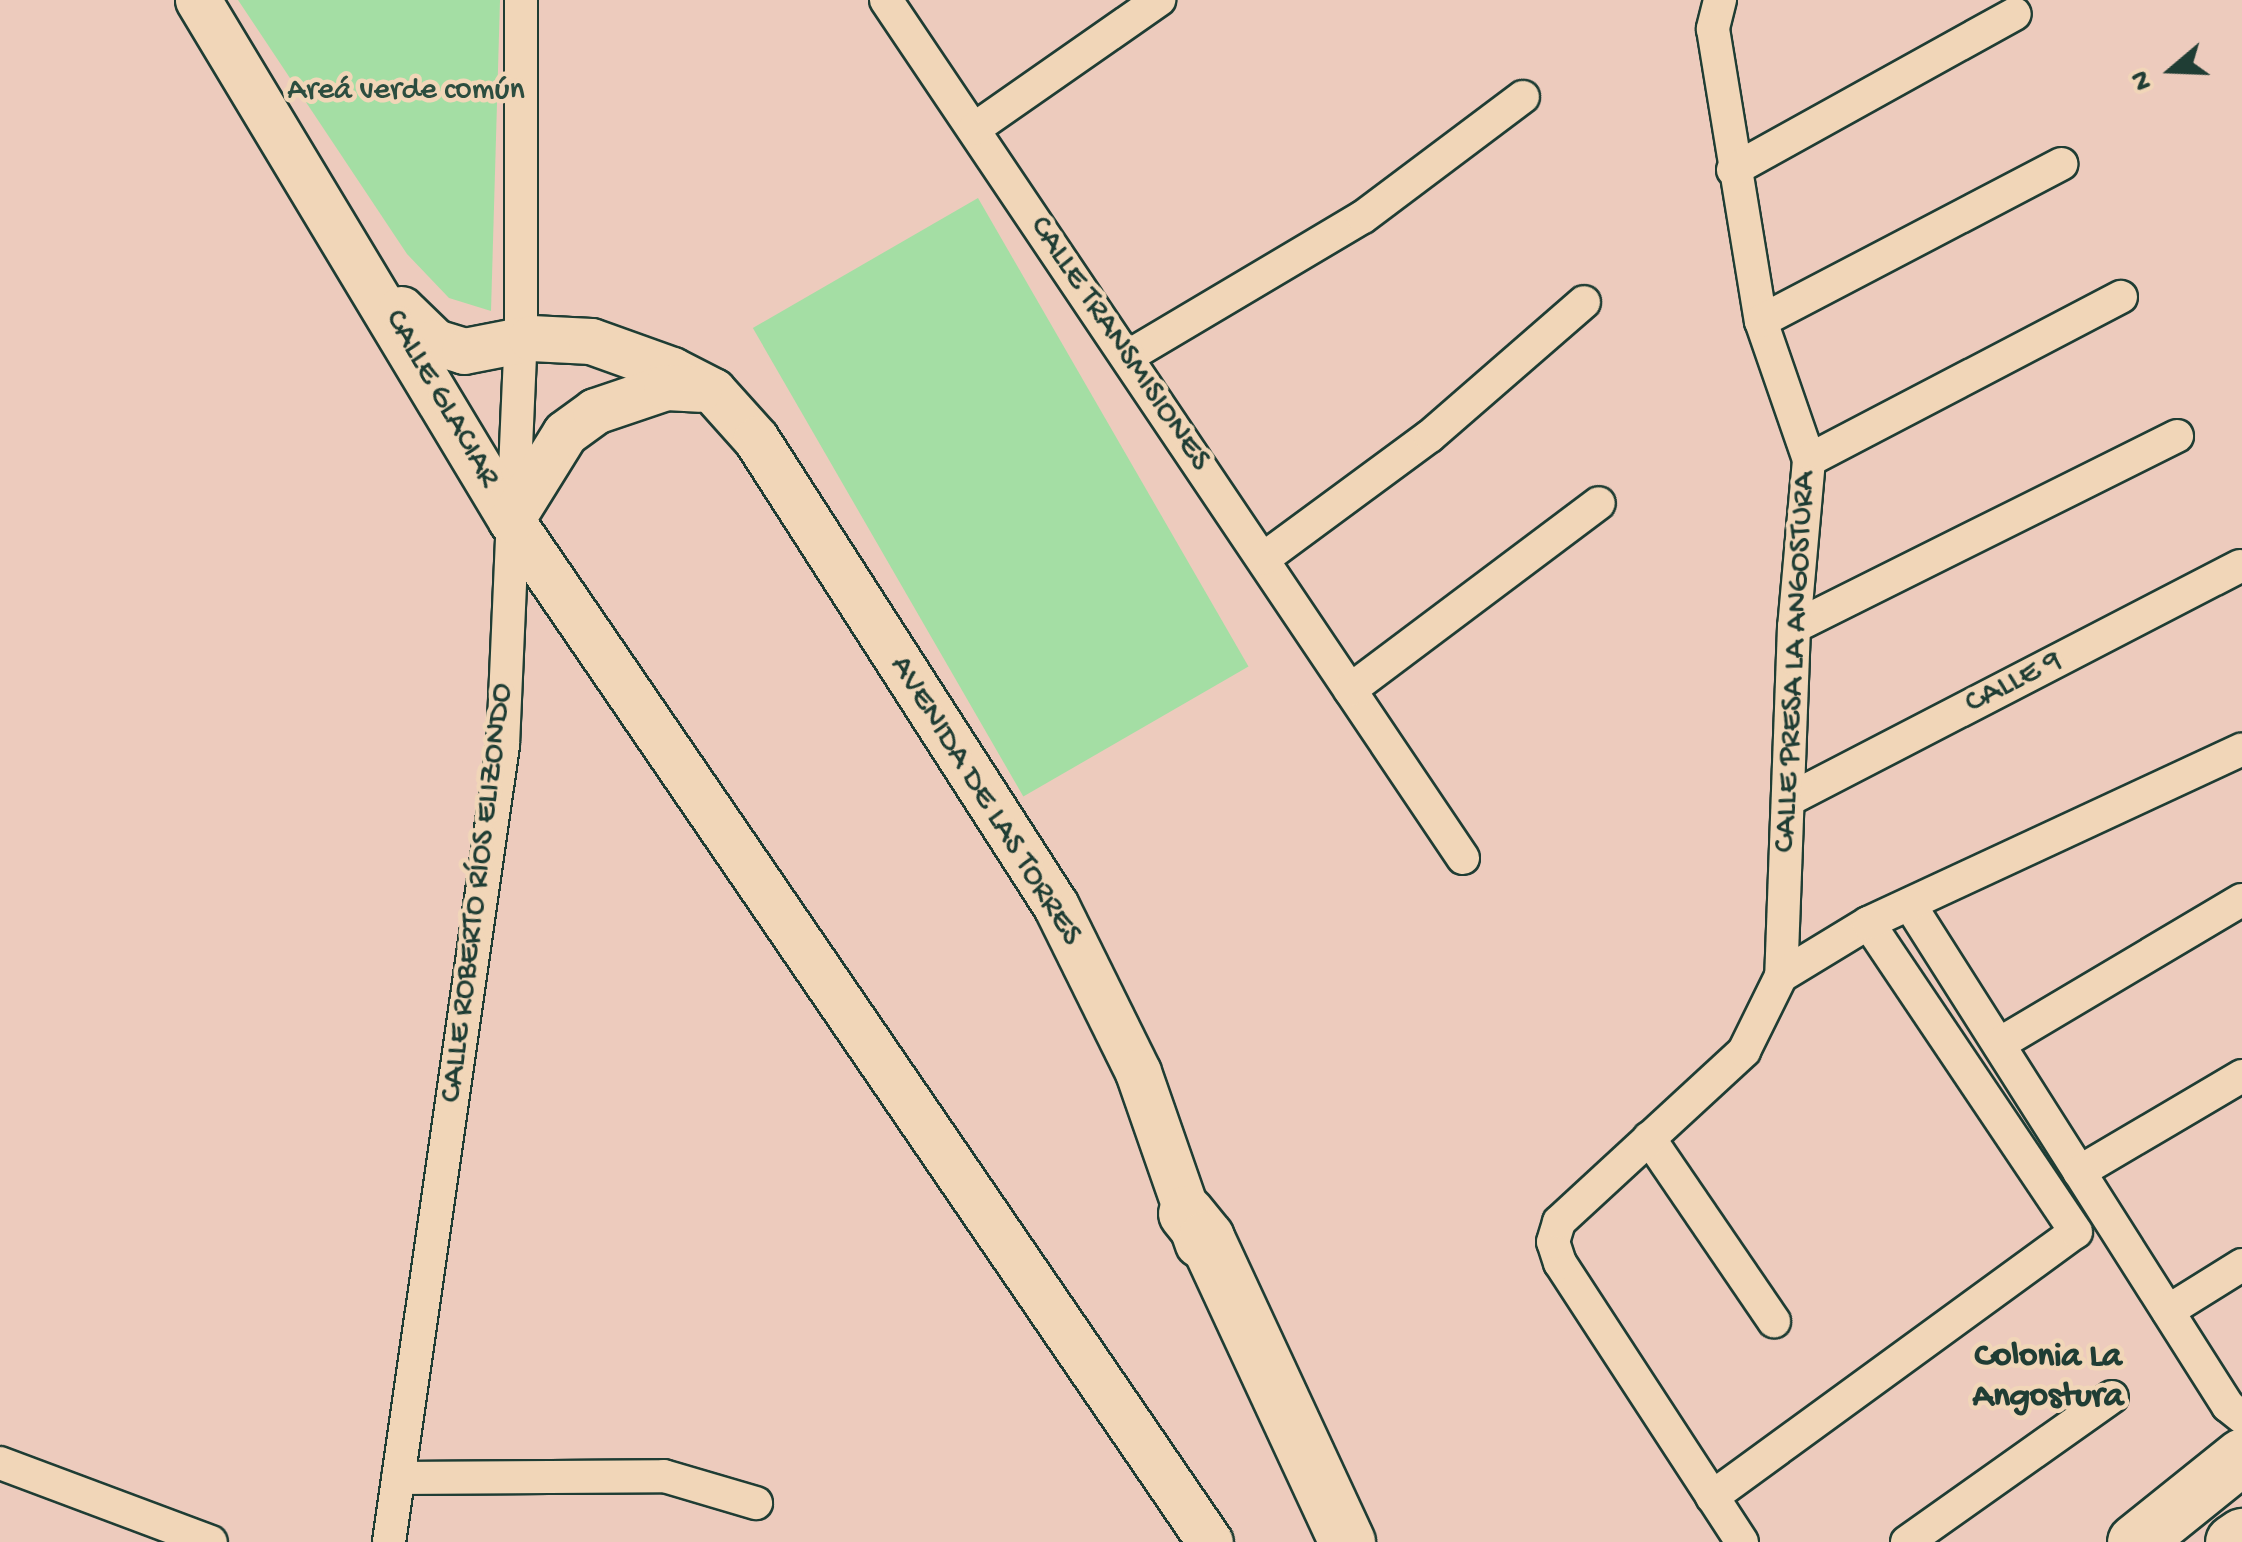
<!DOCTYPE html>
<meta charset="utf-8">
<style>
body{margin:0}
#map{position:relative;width:2242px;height:1542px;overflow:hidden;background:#edcbbd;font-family:"Gochi Hand",sans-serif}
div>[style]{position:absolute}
.green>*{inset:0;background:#a4dea4;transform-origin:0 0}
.roads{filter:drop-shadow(2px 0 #1f3d34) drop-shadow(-2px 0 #1f3d34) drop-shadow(0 2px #1f3d34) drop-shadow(0 -2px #1f3d34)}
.street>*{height:32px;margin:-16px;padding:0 16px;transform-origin:16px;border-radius:16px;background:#f1d6b8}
.secondary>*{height:45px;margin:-22.5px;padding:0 22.5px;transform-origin:22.5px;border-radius:22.5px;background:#f1d6b8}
.highway>*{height:55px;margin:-27.5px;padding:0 27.5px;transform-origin:27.5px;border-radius:27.5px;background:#f1d6b8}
span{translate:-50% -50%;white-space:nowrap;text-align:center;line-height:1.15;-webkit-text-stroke:9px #f1d6b8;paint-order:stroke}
.park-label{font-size:32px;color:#2c4d3f}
.street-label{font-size:32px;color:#1f3d34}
.neighbourhood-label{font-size:35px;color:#1f3d34;font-weight:700}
.north{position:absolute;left:2122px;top:20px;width:100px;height:100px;-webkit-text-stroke:8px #f1d6b8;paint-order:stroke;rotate:251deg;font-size:28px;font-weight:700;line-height:40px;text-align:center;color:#1f3d34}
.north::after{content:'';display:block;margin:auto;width:35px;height:45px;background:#1f3d34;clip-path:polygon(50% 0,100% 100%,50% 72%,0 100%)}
</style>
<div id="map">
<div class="green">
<i style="clip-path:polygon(238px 0,500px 0,491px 311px,449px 298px,407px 254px)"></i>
<i style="left:978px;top:198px;width:541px;height:260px;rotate:60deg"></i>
</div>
<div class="roads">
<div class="street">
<i style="left:886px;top:0;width:1034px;rotate:56.08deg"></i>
<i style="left:1720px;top:0;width:30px;rotate:104deg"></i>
<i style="left:1713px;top:29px;width:296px;rotate:80.7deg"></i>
<i style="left:1761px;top:321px;width:147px;rotate:70.9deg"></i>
<i style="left:1809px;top:460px;width:168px;rotate:95.1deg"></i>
<i style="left:1794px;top:627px;width:349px;rotate:92.1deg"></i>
<i style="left:974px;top:129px;width:226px;rotate:-34.9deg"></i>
<i style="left:1733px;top:170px;width:322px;rotate:-29deg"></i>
<i style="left:1761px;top:321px;width:339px;rotate:-27.6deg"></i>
<i style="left:1127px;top:357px;width:274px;rotate:-30.7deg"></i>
<i style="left:1363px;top:217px;width:200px;rotate:-36.9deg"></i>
<i style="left:1809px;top:460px;width:352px;rotate:-27.6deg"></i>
<i style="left:1263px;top:559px;width:207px;rotate:-36.4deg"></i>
<i style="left:1430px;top:436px;width:204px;rotate:-41deg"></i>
<i style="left:1794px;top:627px;width:428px;rotate:-26.5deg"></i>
<i style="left:1350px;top:690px;width:311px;rotate:-36.9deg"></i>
<i style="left:1788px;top:800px;width:509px;rotate:-27.37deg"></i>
<i style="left:1910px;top:905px;width:593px;rotate:57.6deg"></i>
<i style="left:2228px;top:1406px;width:18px;rotate:38deg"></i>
<i style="left:1999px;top:1044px;width:282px;rotate:-30.7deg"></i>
<i style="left:1649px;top:1138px;width:222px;rotate:55.7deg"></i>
<i style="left:2079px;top:1172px;width:189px;rotate:-30.5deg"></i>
<i style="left:2168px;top:1311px;width:87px;rotate:-31.9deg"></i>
<i style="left:0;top:1463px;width:225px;rotate:20.5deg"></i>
<i style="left:398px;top:1478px;width:266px;rotate:-0.4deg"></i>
<i style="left:664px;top:1476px;width:96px;rotate:16.4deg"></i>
<i style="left:1712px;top:1497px;width:450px;rotate:-36.1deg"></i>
<i style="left:2076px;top:1232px;width:372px;rotate:-123.9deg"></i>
<i style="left:389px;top:1542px;width:805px;rotate:-81.86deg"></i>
<i style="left:503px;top:745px;width:406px;rotate:-87.5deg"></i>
<i style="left:521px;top:339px;width:339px;rotate:-90deg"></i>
<i style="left:1742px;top:1542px;width:333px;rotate:-123.1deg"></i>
<i style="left:1560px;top:1263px;width:22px;rotate:-108deg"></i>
<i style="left:1553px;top:1242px;width:21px;rotate:-73deg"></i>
<i style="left:1559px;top:1222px;width:252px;rotate:-42.7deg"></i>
<i style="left:1744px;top:1051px;width:84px;rotate:-63.7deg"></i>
<i style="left:1781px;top:976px;width:102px;rotate:-31.3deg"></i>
<i style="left:1868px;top:923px;width:412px;rotate:-24.9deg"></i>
<i style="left:1907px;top:1542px;width:251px;rotate:-35.3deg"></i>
</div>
<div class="secondary">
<i style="left:198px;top:0;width:607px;rotate:58.96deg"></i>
<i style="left:511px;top:520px;width:1238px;rotate:55.63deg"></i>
<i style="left:401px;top:309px;width:47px;rotate:44.1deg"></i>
<i style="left:435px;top:342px;width:30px;rotate:17deg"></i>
<i style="left:464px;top:351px;width:68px;rotate:-11deg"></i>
<i style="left:531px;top:338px;width:60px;rotate:2.9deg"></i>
<i style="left:591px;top:341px;width:86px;rotate:19.7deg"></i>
<i style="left:672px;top:370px;width:46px;rotate:27.1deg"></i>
<i style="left:713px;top:391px;width:64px;rotate:48.1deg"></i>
<i style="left:756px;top:439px;width:555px;rotate:57.28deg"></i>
<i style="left:1056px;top:906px;width:185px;rotate:63.7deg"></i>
<i style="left:1138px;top:1072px;width:182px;rotate:70.8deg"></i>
<i style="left:511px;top:520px;width:102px;rotate:-58.2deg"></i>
<i style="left:565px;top:433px;width:37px;rotate:-36deg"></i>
<i style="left:595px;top:411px;width:75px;rotate:-18.7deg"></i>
<i style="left:666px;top:387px;width:33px;rotate:3deg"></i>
</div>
<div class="highway">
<i style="left:1186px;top:1213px;width:32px;rotate:51deg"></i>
<i style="left:1206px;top:1238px;width:335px;rotate:65.1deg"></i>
<i style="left:2135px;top:1542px;width:137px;rotate:-38.8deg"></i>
<i style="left:2233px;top:1542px;width:11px;rotate:-34deg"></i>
</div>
</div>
<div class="park-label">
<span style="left:406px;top:91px">Areá verde común</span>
</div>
<div class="street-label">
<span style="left:1119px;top:344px;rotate:56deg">CALLE TRANSMISIONES</span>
<span style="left:441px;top:399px;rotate:60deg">CALLE GLACIAR</span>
<span style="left:1796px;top:662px;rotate:-87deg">CALLE PRESA LA ANGOSTURA</span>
<span style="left:2014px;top:683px;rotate:-27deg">CALLE 9</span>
<span style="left:985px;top:801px;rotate:58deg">AVENIDA DE LAS TORRES</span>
<span style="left:478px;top:893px;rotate:-83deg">CALLE ROBERTO RÍOS ELIZONDO</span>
</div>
<div class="neighbourhood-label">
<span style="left:2048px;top:1378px">Colonia La<br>Angostura</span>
</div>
<div class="north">N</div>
</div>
